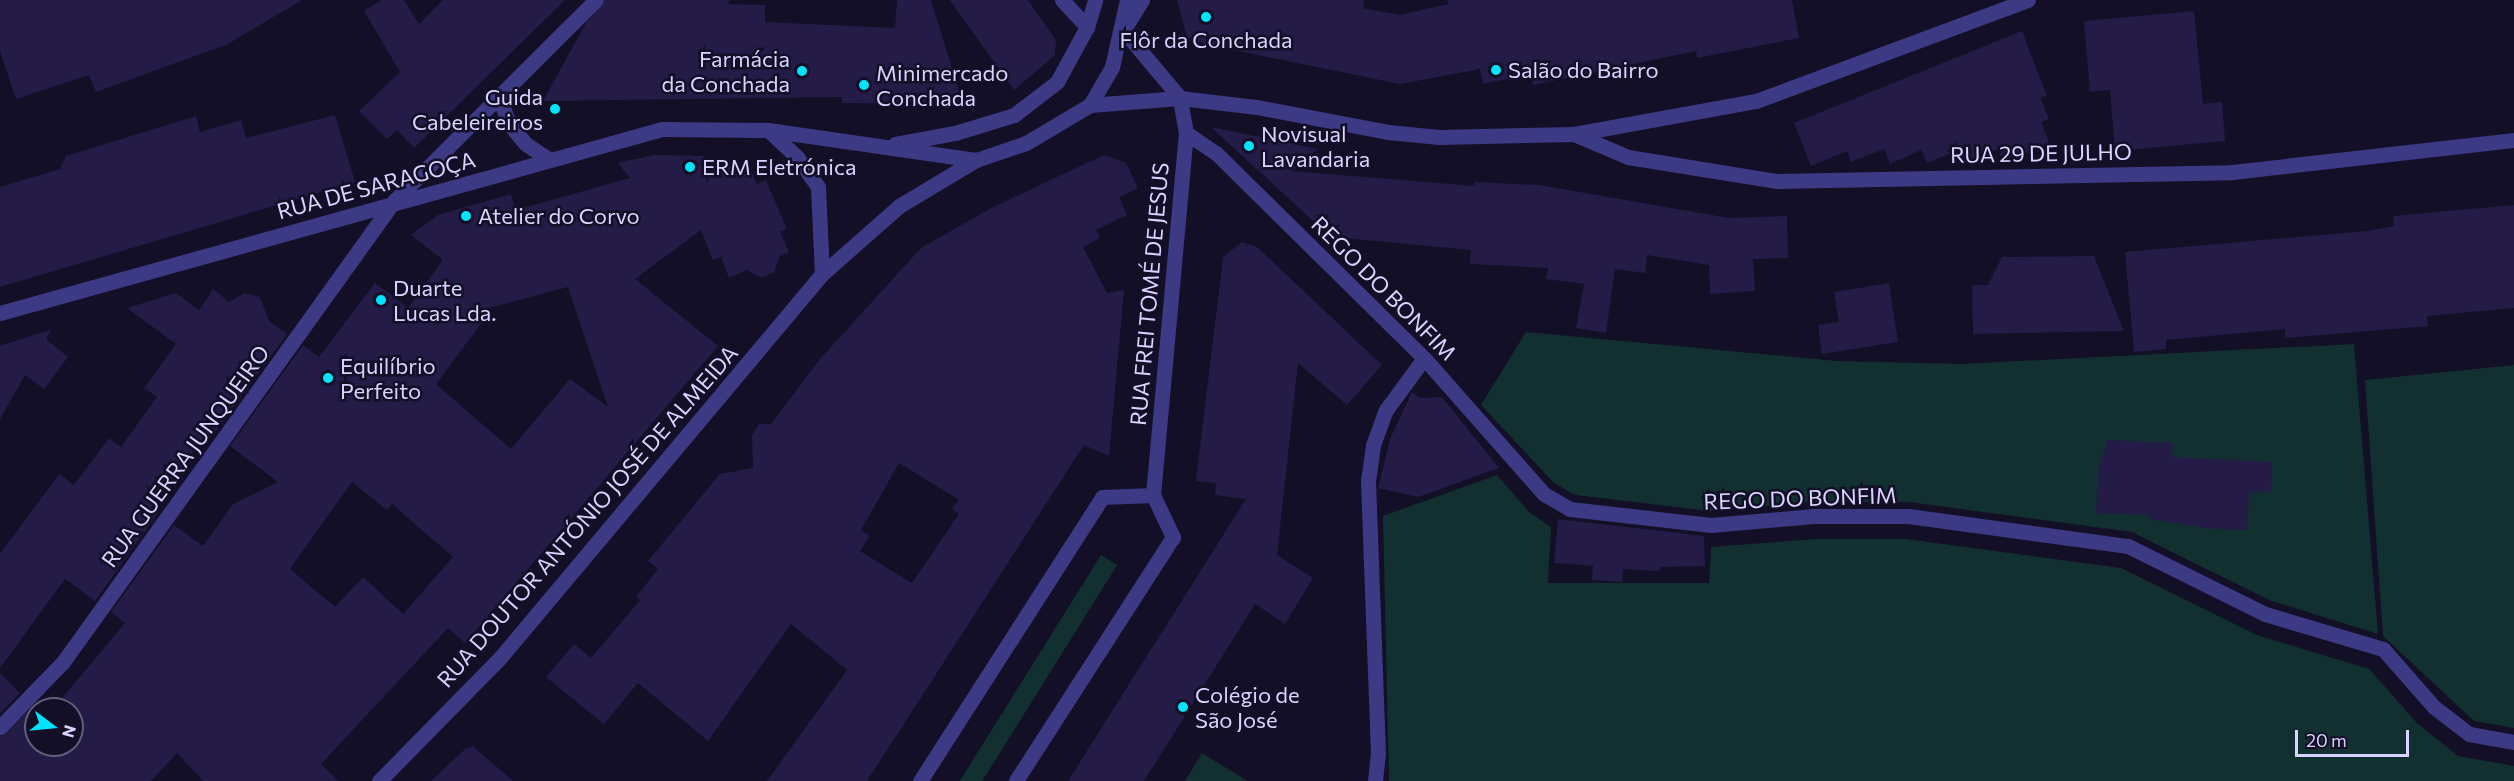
<!DOCTYPE html>
<meta charset="utf-8">
<style>
body{margin:0}
#map{position:relative;width:2514px;height:781px;overflow:hidden;background:#130f26;font-family:Commissioner,sans-serif}
div>[style]{position:absolute}
.green>*{inset:0;background:#12302f;transform-origin:0 0}
.building>*{inset:0;background:#241b47}
.minor>*{height:15px;margin:-7.5px;padding:0 7.5px;transform-origin:7.5px;border-radius:7.5px;background:#3d3a85}
.dots>*{width:16px;height:16px;translate:-50% -50%;box-sizing:border-box;border:3px solid #130f26;border-radius:50%}
span{translate:-50% -50%;white-space:nowrap;text-align:center;line-height:1.15;-webkit-text-stroke:5px #130f26;paint-order:stroke}
.poi-label{font-size:22px;color:#d9d4ff}
.right{translate:-100% -50%;text-align:right}
.left{translate:0 -50%;text-align:left}
.street-label{font-size:22px;color:#d9d4ff}
.north{position:absolute;left:24px;top:697px;width:60px;height:60px;box-sizing:border-box;background:#130f26;border:2px solid #625e7d;border-radius:50%;rotate:106deg;font-size:16px;font-weight:700;line-height:24px;text-align:center;color:#d9d4ff}
.north::after{content:'';display:block;margin:auto;width:21px;height:27px;background:#00e5ff;clip-path:polygon(50% 0,100% 100%,50% 72%,0 100%)}
.scale{position:absolute;left:2295px;top:730px;width:114px;height:27px;box-sizing:border-box;border:3px solid #d9d4ff;border-top:0;padding-left:8px;font-size:18px;line-height:21px;white-space:nowrap;color:#d9d4ff;-webkit-text-stroke:4px #130f26;paint-order:stroke}
</style>
<div id="map">
<div class="green">
<i style="clip-path:polygon(1526px 332px,1837px 361px,1961px 364px,2354px 344px,2378px 634px,2269px 600px,2132px 532px,1909px 502px,1813px 502px,1710px 511px,1575px 495px,1554px 483px,1481px 405px)"></i>
<i style="clip-path:polygon(2514px 365px,2514px 728px,2474px 721px,2383px 636px,2365px 380px)"></i>
<i style="clip-path:polygon(1497px 475px,1529px 512px,1551px 527px,1548px 583px,1709px 583px,1711px 547px,1815px 539px,1906px 539px,2121px 568px,2257px 635px,2369px 669px,2417px 723px,2458px 756px,2514px 766px,2514px 781px,1389px 781px,1383px 516px)"></i>
<i style="left:1101px;top:555px;width:19px;height:268px;rotate:32deg"></i>
<i style="clip-path:polygon(1202px 753px,1246px 780px,1246px 781px,1185px 781px)"></i>
</div>
<div class="building">
<i style="clip-path:polygon(0 0,302px 0,228px 44px,96px 92px,89px 75px,16px 99px,0 51px)"></i>
<i style="clip-path:polygon(381px 0,404px 0,419px 24px,443px 0,565px 0,414px 148px,397px 130px,387px 139px,359px 111px,400px 72px,364px 11px)"></i>
<i style="clip-path:polygon(605px 0,730px 0,727px 4px,765px 5px,765px 22px,895px 28px,897px 0,931px 0,963px 104px,842px 103px,842px 97px,543px 101px,586px 23px)"></i>
<i style="clip-path:polygon(950px 0,1028px 0,1056px 40px,1055px 55px,1014px 90px)"></i>
<i style="clip-path:polygon(1177px 0,1364px 0,1363px 8px,1399px 15px,1448px 4px,1447px 0,1792px 0,1799px 38px,1697px 58px,1696px 51px,1533px 85px,1531px 74px,1483px 84px,1480px 69px,1400px 84px,1204px 44px,1187px 37px)"></i>
<i style="clip-path:polygon(2194px 11px,2203px 104px,2222px 102px,2225px 141px,2115px 151px,2110px 90px,2090px 92px,2084px 21px)"></i>
<i style="clip-path:polygon(2022px 31px,2047px 96px,2040px 97px,2049px 119px,2041px 122px,2050px 144px,2003px 163px,1998px 149px,1969px 161px,1964px 148px,1927px 163px,1921px 150px,1890px 164px,1884px 149px,1851px 162px,1847px 151px,1811px 166px,1794px 123px)"></i>
<i style="clip-path:polygon(335px 115px,355px 182px,0 287px,0 187px,60px 169px,66px 156px,196px 116px,200px 132px,241px 120px,246px 138px)"></i>
<i style="clip-path:polygon(1211px 127px,1318px 149px,1292px 171px,1475px 186px,1475px 182px,1539px 185px,1729px 218px,1787px 216px,1788px 258px,1753px 259px,1755px 291px,1710px 294px,1709px 265px,1647px 255px,1645px 273px,1615px 269px,1606px 333px,1576px 328px,1584px 284px,1546px 279px,1548px 268px,1470px 264px,1471px 250px,1344px 238px,1338px 244px)"></i>
<i style="clip-path:polygon(evenodd,654px 155px,704px 156px,708px 167px,724px 161px,752px 173px,757px 184px,766px 180px,787px 229px,780px 231px,789px 252px,780px 256px,774px 272px,761px 278px,747px 270px,729px 278px,721px 257px,713px 260px,701px 230px,635px 279px,718px 346px,465px 643px,448px 628px,321px 764px,339px 781px,203px 781px,177px 753px,151px 781px,0 781px,0 736px,33px 707px,36px 745px,72px 745px,72px 709px,53px 709px,125px 623px,111px 612px,174px 525px,203px 546px,233px 504px,278px 482px,230px 446px,303px 345px,319px 357px,375px 283px,408px 308px,443px 260px,411px 235px,438px 215px,511px 194px,516px 210px,630px 178px,618px 163px,654px 155px,568px 287px,608px 407px,570px 379px,511px 449px,436px 384px,486px 317px,478px 311px,568px 287px,654px 155px,352px 482px,387px 510px,392px 504px,453px 557px,403px 614px,363px 577px,335px 607px,290px 569px,352px 482px)"></i>
<i style="clip-path:polygon(evenodd,1104px 155px,1126px 163px,1138px 188px,1119px 197px,1127px 215px,1096px 230px,1100px 238px,1083px 247px,1107px 293px,1124px 290px,1109px 456px,1084px 445px,867px 781px,767px 781px,847px 670px,791px 624px,708px 741px,638px 683px,604px 724px,546px 677px,574px 644px,591px 658px,640px 600px,636px 597px,658px 569px,648px 561px,720px 474px,753px 468px,752px 435px,759px 424px,771px 424px,820px 359px,921px 248px,993px 207px,1104px 155px,899px 463px,959px 500px,952px 509px,959px 514px,912px 583px,860px 551px,870px 536px,861px 530px,899px 463px)"></i>
<i style="clip-path:polygon(2514px 205px,2514px 308px,2427px 316px,2428px 326px,2285px 338px,2285px 329px,2166px 340px,2166px 349px,2134px 352px,2125px 252px,2367px 231px,2394px 226px,2393px 216px)"></i>
<i style="clip-path:polygon(1242px 242px,1257px 247px,1382px 365px,1347px 405px,1298px 363px,1277px 555px,1313px 578px,1285px 624px,1255px 604px,1144px 781px,1068px 781px,1246px 499px,1215px 495px,1216px 483px,1196px 481px,1223px 257px)"></i>
<i style="clip-path:polygon(2094px 256px,2124px 331px,1973px 334px,1972px 285px,1988px 285px,2002px 257px)"></i>
<i style="clip-path:polygon(1889px 283px,1898px 342px,1822px 354px,1818px 325px,1839px 322px,1834px 292px)"></i>
<i style="clip-path:polygon(213px 289px,229px 302px,244px 293px,260px 297px,269px 321px,287px 334px,214px 434px,209px 430px,151px 508px,158px 513px,95px 601px,65px 579px,0 668px,0 554px,59px 474px,74px 485px,109px 438px,121px 447px,157px 397px,144px 388px,176px 344px,127px 308px,176px 293px,199px 310px)"></i>
<i style="clip-path:polygon(52px 329px,46px 339px,68px 357px,44px 389px,25px 375px,0 419px,0 346px)"></i>
<i style="clip-path:polygon(1412px 392px,1419px 398px,1442px 397px,1499px 468px,1418px 497px,1378px 488px,1390px 439px)"></i>
<i style="clip-path:polygon(2108px 440px,2173px 443px,2172px 457px,2272px 462px,2271px 492px,2249px 492px,2247px 530px,2212px 529px,2150px 519px,2150px 515px,2096px 513px,2098px 468px)"></i>
<i style="clip-path:polygon(1558px 519px,1704px 536px,1705px 566px,1660px 567px,1659px 571px,1623px 569px,1622px 582px,1592px 580px,1593px 566px,1554px 563px)"></i>
<i style="clip-path:polygon(0 673px,20px 693px,0 713px)"></i>
<i style="clip-path:polygon(473px 746px,513px 781px,431px 781px,464px 750px)"></i>
</div>
<div class="minor">
<i style="left:1062px;top:0;width:37px;rotate:47deg"></i>
<i style="left:1142px;top:0;width:36px;rotate:122deg"></i>
<i style="left:1123px;top:30px;width:89px;rotate:50deg"></i>
<i style="left:500px;top:100px;width:26px;rotate:69deg"></i>
<i style="left:509px;top:124px;width:26px;rotate:50deg"></i>
<i style="left:526px;top:144px;width:25px;rotate:34deg"></i>
<i style="left:1090px;top:105px;width:90px;rotate:-4.4deg"></i>
<i style="left:1180px;top:98px;width:78px;rotate:6.7deg"></i>
<i style="left:1257px;top:107px;width:133px;rotate:10.8deg"></i>
<i style="left:1388px;top:132px;width:51px;rotate:5.6deg"></i>
<i style="left:1439px;top:137px;width:135px;rotate:-1.3deg"></i>
<i style="left:1574px;top:134px;width:185px;rotate:-10.3deg"></i>
<i style="left:1756px;top:101px;width:290px;rotate:-20.4deg"></i>
<i style="left:768px;top:130px;width:40px;rotate:43deg"></i>
<i style="left:797px;top:157px;width:37px;rotate:55deg"></i>
<i style="left:818px;top:187px;width:87px;rotate:87.4deg"></i>
<i style="left:1186px;top:133px;width:36px;rotate:34deg"></i>
<i style="left:1216px;top:153px;width:292px;rotate:44.6deg"></i>
<i style="left:1424px;top:358px;width:181px;rotate:48.6deg"></i>
<i style="left:1544px;top:494px;width:30px;rotate:30deg"></i>
<i style="left:1570px;top:509px;width:142px;rotate:6.5deg"></i>
<i style="left:1711px;top:525px;width:103px;rotate:-5deg"></i>
<i style="left:1814px;top:516px;width:94px"></i>
<i style="left:1908px;top:516px;width:222px;rotate:7.8deg"></i>
<i style="left:2128px;top:546px;width:153px;rotate:26.4deg"></i>
<i style="left:2265px;top:614px;width:123px;rotate:16.5deg"></i>
<i style="left:2383px;top:649px;width:77px;rotate:48.7deg"></i>
<i style="left:2434px;top:707px;width:44px;rotate:37.6deg"></i>
<i style="left:2469px;top:734px;width:46px;rotate:10.1deg"></i>
<i style="left:1574px;top:134px;width:59px;rotate:23.1deg"></i>
<i style="left:1628px;top:157px;width:151px;rotate:9.2deg"></i>
<i style="left:1777px;top:181px;width:455px;rotate:-1.1deg"></i>
<i style="left:2232px;top:172px;width:284px;rotate:-6.5deg"></i>
<i style="left:895px;top:144px;width:61px;rotate:-10.4deg"></i>
<i style="left:955px;top:133px;width:62px;rotate:-17deg"></i>
<i style="left:1014px;top:115px;width:54px;rotate:-37.5deg"></i>
<i style="left:1057px;top:82px;width:63px;rotate:-61.4deg"></i>
<i style="left:1087px;top:27px;width:28px;rotate:-73deg"></i>
<i style="left:0;top:313px;width:687px;rotate:-15.53deg"></i>
<i style="left:662px;top:129px;width:106px;rotate:0.5deg"></i>
<i style="left:768px;top:130px;width:210px;rotate:8.2deg"></i>
<i style="left:1153px;top:495px;width:364px;rotate:-84.8deg"></i>
<i style="left:1186px;top:133px;width:36px;rotate:-100deg"></i>
<i style="left:0;top:727px;width:91px;rotate:-45.9deg"></i>
<i style="left:63px;top:662px;width:568px;rotate:-54.32deg"></i>
<i style="left:394px;top:201px;width:285px;rotate:-44.9deg"></i>
<i style="left:379px;top:781px;width:171px;rotate:-45.5deg"></i>
<i style="left:499px;top:659px;width:503px;rotate:-50deg"></i>
<i style="left:822px;top:274px;width:103px;rotate:-41.4deg"></i>
<i style="left:899px;top:206px;width:90px;rotate:-30.9deg"></i>
<i style="left:976px;top:160px;width:53px;rotate:-18.8deg"></i>
<i style="left:1026px;top:143px;width:74px;rotate:-30.7deg"></i>
<i style="left:1090px;top:105px;width:44px;rotate:-59.9deg"></i>
<i style="left:1112px;top:67px;width:69px;rotate:-77.4deg"></i>
<i style="left:920px;top:781px;width:337px;rotate:-57.3deg"></i>
<i style="left:1102px;top:497px;width:51px;rotate:-2.2deg"></i>
<i style="left:1153px;top:495px;width:47px;rotate:64.5deg"></i>
<i style="left:1173px;top:537px;width:290px;rotate:122.8deg"></i>
<i style="left:1375px;top:781px;width:27px;rotate:-84deg"></i>
<i style="left:1378px;top:754px;width:273px;rotate:-92.1deg"></i>
<i style="left:1368px;top:481px;width:36px;rotate:-82deg"></i>
<i style="left:1373px;top:445px;width:37px;rotate:-70deg"></i>
<i style="left:1386px;top:410px;width:64px;rotate:-53.8deg"></i>
</div>
<div class="dots">
<i style="left:1206px;top:17px;background:#00e5ff"></i>
<i style="left:1496px;top:70px;background:#00e5ff"></i>
<i style="left:802px;top:71px;background:#00e5ff"></i>
<i style="left:864px;top:85px;background:#00e5ff"></i>
<i style="left:555px;top:109px;background:#00e5ff"></i>
<i style="left:1249px;top:146px;background:#00e5ff"></i>
<i style="left:690px;top:167px;background:#00e5ff"></i>
<i style="left:466px;top:216px;background:#00e5ff"></i>
<i style="left:381px;top:300px;background:#00e5ff"></i>
<i style="left:328px;top:378px;background:#00e5ff"></i>
<i style="left:1183px;top:707px;background:#00e5ff"></i>
</div>
<div class="poi-label">
<span style="left:1206px;top:40px">Flôr da Conchada</span>
<span class="right" style="left:790px;top:71px">Farmácia<br>da Conchada</span>
<span class="left" style="left:1508px;top:70px">Salão do Bairro</span>
<span class="left" style="left:876px;top:85px">Minimercado<br>Conchada</span>
<span class="right" style="left:543px;top:109px">Guida<br>Cabeleireiros</span>
<span class="left" style="left:1261px;top:146px">Novisual<br>Lavandaria</span>
<span class="left" style="left:702px;top:167px">ERM Eletrónica</span>
<span class="left" style="left:478px;top:216px">Atelier do Corvo</span>
<span class="left" style="left:393px;top:300px">Duarte<br>Lucas Lda.</span>
<span class="left" style="left:340px;top:378px">Equilíbrio<br>Perfeito</span>
<span class="left" style="left:1195px;top:707px">Colégio de<br>São José</span>
</div>
<div class="street-label">
<span style="left:2041px;top:153px;rotate:-1deg">RUA 29 DE JULHO</span>
<span style="left:376px;top:185px;rotate:-15deg">RUA DE SARAGOÇA</span>
<span style="left:1384px;top:288px;rotate:45deg">REGO DO BONFIM</span>
<span style="left:1149px;top:294px;rotate:-85deg">RUA FREI TOMÉ DE JESUS</span>
<span style="left:185px;top:456px;rotate:-54deg">RUA GUERRA JUNQUEIRO</span>
<span style="left:1800px;top:498px;rotate:-2deg">REGO DO BONFIM</span>
<span style="left:587px;top:516px;rotate:-49deg">RUA DOUTOR ANTÓNIO JOSÉ DE ALMEIDA</span>
</div>
<div class="north">N</div>
<div class="scale">20 m</div>
</div>
